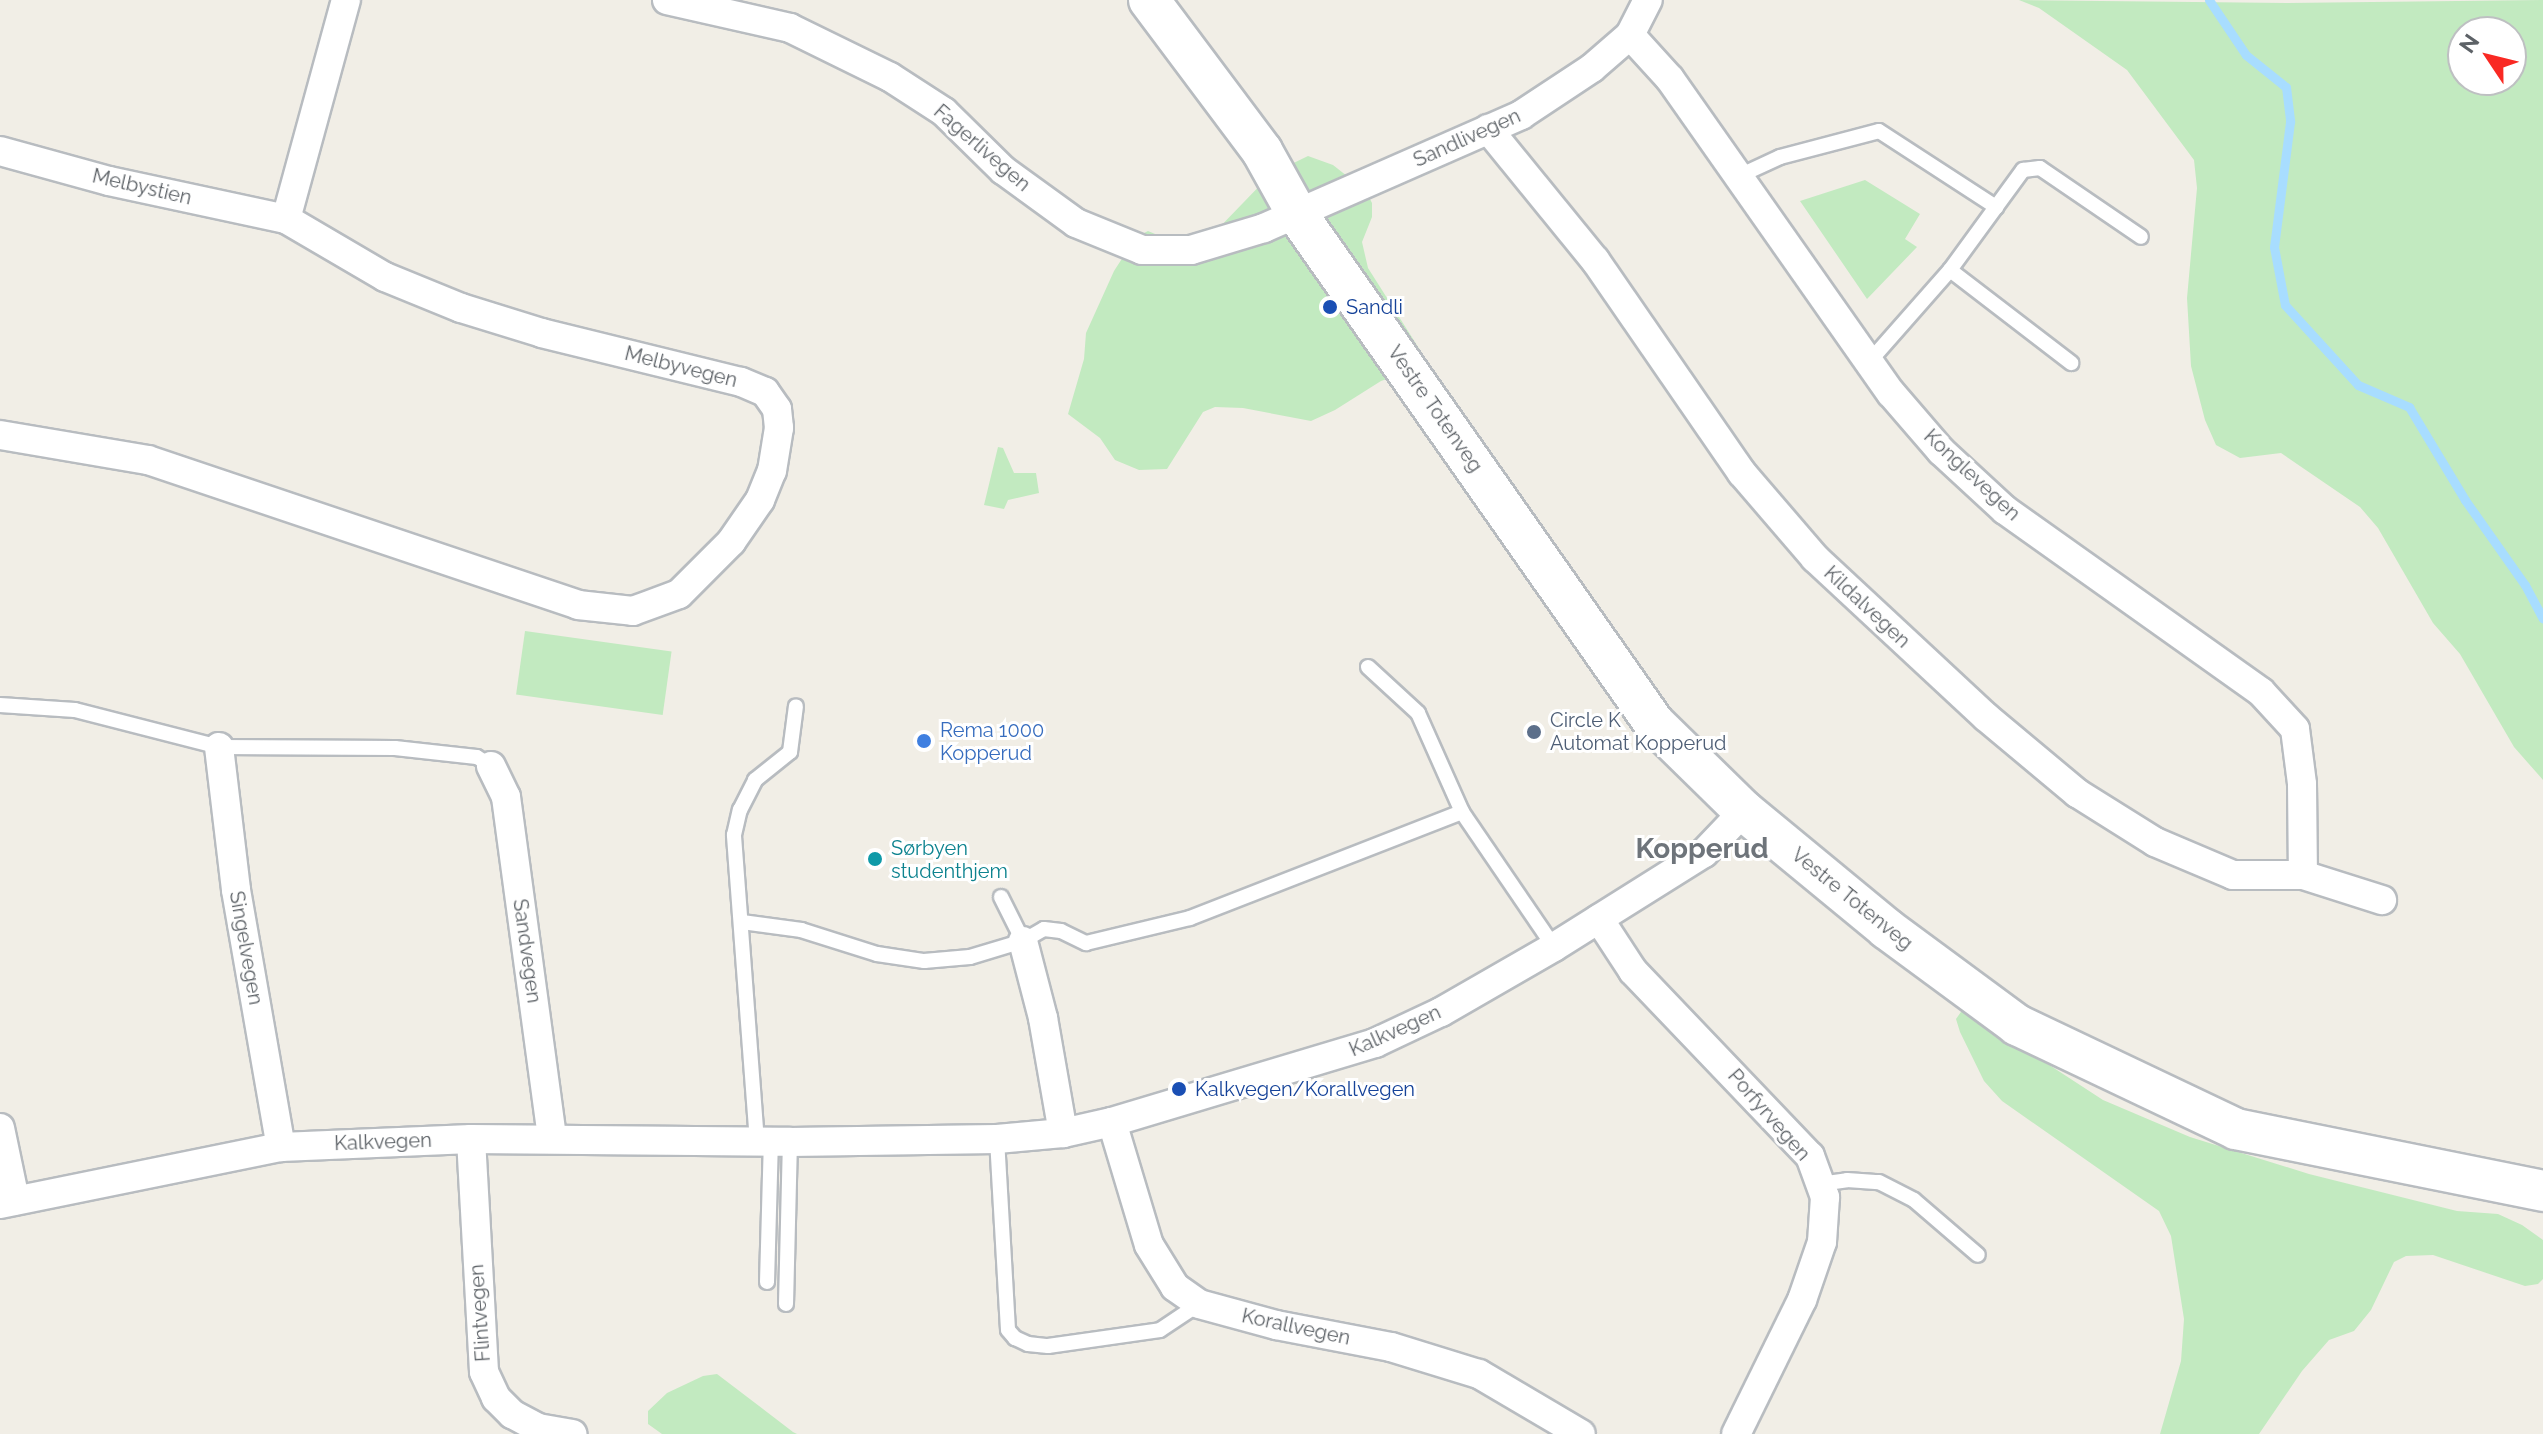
<!DOCTYPE html>
<meta charset="utf-8">
<style>
body{margin:0}
#map{position:relative;width:2543px;height:1434px;overflow:hidden;background:#f1eee6;font-family:Raleway,sans-serif}
div>[style]{position:absolute}
.green>*{inset:0;background:#c2eac0;transform-origin:0 0}
.stream>*{height:9px;margin:-4.5px;padding:0 4.5px;transform-origin:4.5px;border-radius:4.5px;background:#a8ddff}
.roads{filter:drop-shadow(2px 0 #b8bcc0) drop-shadow(-2px 0 #b8bcc0) drop-shadow(0 2px #b8bcc0) drop-shadow(0 -2px #b8bcc0)}
.service>*{height:14px;margin:-7px;padding:0 7px;transform-origin:7px;border-radius:7px;background:#fff}
.minor>*{height:28px;margin:-14px;padding:0 14px;transform-origin:14px;border-radius:14px;background:#fff}
.secondary>*{height:40px;margin:-20px;padding:0 20px;transform-origin:20px;border-radius:20px;background:#fff}
.dots>*{width:22px;height:22px;translate:-50% -50%;box-sizing:border-box;border:4px solid #fff;border-radius:50%}
span{translate:-50% -50%;white-space:nowrap;text-align:center;line-height:1.15;-webkit-text-stroke:6px #fff;paint-order:stroke}
.street-label{font-size:20px;color:#5d6267}
.transit-label{font-size:20px;color:#164399}
.left{translate:0 -50%;text-align:left}
.service-label{font-size:20px;color:#4e5e75}
.shop-label{font-size:20px;color:#366cbe}
.culture-label{font-size:20px;color:#0d838f}
.district-label{font-size:28px;color:#6e747a;font-weight:700}
.north{position:absolute;left:2447px;top:16px;width:80px;height:80px;box-sizing:border-box;background:#fff;border:2px solid #bec0c2;border-radius:50%;rotate:305deg;font-size:22px;font-weight:700;line-height:32px;text-align:center;color:#5d6267}
.north::after{content:'';display:block;margin:auto;width:28px;height:36px;background:#f92923;clip-path:polygon(50% 0,100% 100%,50% 72%,0 100%)}
</style>
<div id="map">
<div class="green">
<i style="clip-path:polygon(evenodd,2019px 0,2287px 3px,2543px 0,2543px 780px,2514px 747px,2460px 654px,2433px 623px,2378px 528px,2360px 507px,2281px 453px,2240px 458px,2216px 445px,2205px 420px,2191px 366px,2187px 298px,2197px 188px,2194px 160px,2127px 70px,2039px 8px,2019px 0,2463px 32px,2511px 32px,2511px 80px,2463px 80px,2463px 32px)"></i>
<i style="clip-path:polygon(1308px 156px,1333px 165px,1366px 191px,1372px 203px,1372px 217px,1362px 242px,1368px 268px,1434px 372px,1420px 368px,1381px 381px,1335px 410px,1311px 421px,1243px 408px,1215px 407px,1203px 412px,1167px 469px,1139px 470px,1115px 460px,1100px 438px,1068px 414px,1084px 359px,1086px 333px,1114px 271px,1136px 237px,1148px 231px,1174px 242px,1214px 233px,1271px 174px)"></i>
<i style="clip-path:polygon(1865px 180px,1920px 214px,1905px 239px,1917px 247px,1867px 299px,1800px 201px)"></i>
<i style="clip-path:polygon(998px 447px,1003px 448px,1014px 473px,1036px 473px,1039px 493px,1008px 500px,1004px 509px,984px 505px)"></i>
<i style="left:525px;top:631px;width:148px;height:64px;rotate:8deg"></i>
<i style="clip-path:polygon(1963px 1009px,2103px 1100px,2190px 1137px,2309px 1174px,2457px 1211px,2498px 1214px,2522px 1225px,2543px 1240px,2543px 1279px,2538px 1284px,2525px 1286px,2433px 1255px,2406px 1256px,2394px 1262px,2371px 1310px,2354px 1331px,2329px 1340px,2302px 1371px,2259px 1434px,2160px 1434px,2181px 1361px,2184px 1319px,2171px 1236px,2159px 1211px,2002px 1101px,1984px 1081px,1960px 1032px,1956px 1019px)"></i>
<i style="clip-path:polygon(717px 1374px,793px 1432px,797px 1434px,662px 1434px,648px 1424px,648px 1411px,667px 1393px,703px 1376px)"></i>
</div>
<div class="stream">
<i style="left:2209px;top:0;width:66px;rotate:56.1deg"></i>
<i style="left:2246px;top:55px;width:51px;rotate:38.7deg"></i>
<i style="left:2286px;top:87px;width:35px;rotate:83deg"></i>
<i style="left:2290px;top:122px;width:126px;rotate:97.3deg"></i>
<i style="left:2274px;top:247px;width:59px;rotate:79.3deg"></i>
<i style="left:2285px;top:305px;width:108px;rotate:47.6deg"></i>
<i style="left:2358px;top:385px;width:56px;rotate:23.3deg"></i>
<i style="left:2409px;top:407px;width:109px;rotate:58.9deg"></i>
<i style="left:2465px;top:500px;width:104px;rotate:54.8deg"></i>
<i style="left:2525px;top:585px;width:38px;rotate:62deg"></i>
</div>
<div class="roads">
<div class="service">
<i style="left:1739px;top:176px;width:45px;rotate:-24.9deg"></i>
<i style="left:1780px;top:157px;width:102px;rotate:-14.7deg"></i>
<i style="left:1879px;top:131px;width:140px;rotate:33deg"></i>
<i style="left:1950px;top:270px;width:153px;rotate:37.5deg"></i>
<i style="left:1869px;top:362px;width:123px;rotate:-48.6deg"></i>
<i style="left:1950px;top:270px;width:124px;rotate:-53.9deg"></i>
<i style="left:2023px;top:170px;width:17px;rotate:-7deg"></i>
<i style="left:2040px;top:168px;width:122px;rotate:34.3deg"></i>
<i style="left:1368px;top:667px;width:68px;rotate:42.6deg"></i>
<i style="left:1418px;top:713px;width:108px;rotate:66deg"></i>
<i style="left:1462px;top:812px;width:163px;rotate:55.7deg"></i>
<i style="left:0;top:705px;width:75px;rotate:3.8deg"></i>
<i style="left:75px;top:710px;width:149px;rotate:14.4deg"></i>
<i style="left:219px;top:747px;width:176px;rotate:0.3deg"></i>
<i style="left:395px;top:748px;width:82px;rotate:6.3deg"></i>
<i style="left:477px;top:757px;width:17px;rotate:33deg"></i>
<i style="left:1001px;top:897px;width:49px;rotate:63.4deg"></i>
<i style="left:742px;top:922px;width:60px;rotate:7.7deg"></i>
<i style="left:801px;top:930px;width:80px;rotate:17.5deg"></i>
<i style="left:877px;top:954px;width:48px;rotate:8.5deg"></i>
<i style="left:924px;top:961px;width:46px;rotate:-5deg"></i>
<i style="left:970px;top:957px;width:55px;rotate:-16.8deg"></i>
<i style="left:1023px;top:941px;width:24px;rotate:-30deg"></i>
<i style="left:1044px;top:929px;width:17px;rotate:7deg"></i>
<i style="left:1061px;top:931px;width:28px;rotate:26deg"></i>
<i style="left:1086px;top:943px;width:107px;rotate:-13.5deg"></i>
<i style="left:1190px;top:918px;width:292px;rotate:-21.3deg"></i>
<i style="left:997px;top:1139px;width:191px;rotate:86.7deg"></i>
<i style="left:1008px;top:1330px;width:11px;rotate:49deg"></i>
<i style="left:1015px;top:1338px;width:14px;rotate:25deg"></i>
<i style="left:1028px;top:1344px;width:20px;rotate:6deg"></i>
<i style="left:1048px;top:1346px;width:113px;rotate:-8.1deg"></i>
<i style="left:1160px;top:1330px;width:47px;rotate:-33.7deg"></i>
<i style="left:757px;top:1142px;width:308px;rotate:-94.3deg"></i>
<i style="left:734px;top:835px;width:26px;rotate:-77deg"></i>
<i style="left:740px;top:810px;width:34px;rotate:-63deg"></i>
<i style="left:755px;top:780px;width:45px;rotate:-38.7deg"></i>
<i style="left:790px;top:752px;width:46px;rotate:-82.6deg"></i>
<i style="left:1820px;top:1184px;width:27px;rotate:-8deg"></i>
<i style="left:1847px;top:1180px;width:32px;rotate:4deg"></i>
<i style="left:1879px;top:1182px;width:39px;rotate:27deg"></i>
<i style="left:1914px;top:1200px;width:84px;rotate:40.7deg"></i>
<i style="left:767px;top:1282px;width:141px;rotate:-88.4deg"></i>
<i style="left:786px;top:1304px;width:162px;rotate:-88.6deg"></i>
</div>
<div class="minor">
<i style="left:667px;top:0;width:126px;rotate:12.8deg"></i>
<i style="left:790px;top:28px;width:111px;rotate:26.1deg"></i>
<i style="left:890px;top:77px;width:64px;rotate:32.9deg"></i>
<i style="left:944px;top:112px;width:83px;rotate:44.5deg"></i>
<i style="left:1003px;top:170px;width:90px;rotate:36deg"></i>
<i style="left:1076px;top:223px;width:71px;rotate:22.2deg"></i>
<i style="left:1142px;top:250px;width:49px"></i>
<i style="left:1191px;top:250px;width:76px;rotate:-16.8deg"></i>
<i style="left:1264px;top:228px;width:281px;rotate:-23.7deg"></i>
<i style="left:1521px;top:115px;width:85px;rotate:-33.5deg"></i>
<i style="left:1592px;top:68px;width:50px;rotate:-41deg"></i>
<i style="left:1630px;top:35px;width:39px;rotate:-63deg"></i>
<i style="left:1630px;top:35px;width:59px;rotate:47.7deg"></i>
<i style="left:1670px;top:79px;width:384px;rotate:54.9deg"></i>
<i style="left:1891px;top:393px;width:77px;rotate:49.2deg"></i>
<i style="left:1941px;top:451px;width:87px;rotate:42.7deg"></i>
<i style="left:2005px;top:510px;width:314px;rotate:35.4deg"></i>
<i style="left:2261px;top:692px;width:50px;rotate:47.4deg"></i>
<i style="left:2295px;top:729px;width:55px;rotate:82.7deg"></i>
<i style="left:2302px;top:784px;width:91px;rotate:89.4deg"></i>
<i style="left:1488px;top:129px;width:169px;rotate:50.8deg"></i>
<i style="left:1595px;top:260px;width:259px;rotate:55.4deg"></i>
<i style="left:1742px;top:473px;width:112px;rotate:49.3deg"></i>
<i style="left:1815px;top:558px;width:233px;rotate:42.9deg"></i>
<i style="left:1986px;top:717px;width:119px;rotate:39.9deg"></i>
<i style="left:2077px;top:793px;width:92px;rotate:32.1deg"></i>
<i style="left:2155px;top:842px;width:85px;rotate:22.9deg"></i>
<i style="left:2233px;top:875px;width:70px"></i>
<i style="left:2303px;top:875px;width:83px;rotate:17.6deg"></i>
<i style="left:0;top:151px;width:113px;rotate:15.4deg"></i>
<i style="left:109px;top:181px;width:181px;rotate:12.1deg"></i>
<i style="left:0;top:435px;width:150px;rotate:9.6deg"></i>
<i style="left:148px;top:460px;width:454px;rotate:18.6deg"></i>
<i style="left:578px;top:605px;width:55px;rotate:6.2deg"></i>
<i style="left:633px;top:611px;width:49px;rotate:-20.3deg"></i>
<i style="left:679px;top:594px;width:74px;rotate:-45deg"></i>
<i style="left:731px;top:542px;width:51px;rotate:-55.4deg"></i>
<i style="left:760px;top:500px;width:31px;rotate:-68deg"></i>
<i style="left:772px;top:471px;width:44px;rotate:-80.8deg"></i>
<i style="left:779px;top:428px;width:19px;rotate:-96deg"></i>
<i style="left:777px;top:409px;width:21px;rotate:-125deg"></i>
<i style="left:765px;top:392px;width:26px;rotate:-157deg"></i>
<i style="left:741px;top:382px;width:205px;rotate:-166.2deg"></i>
<i style="left:542px;top:333px;width:85px;rotate:-162.8deg"></i>
<i style="left:461px;top:308px;width:82px;rotate:-157.8deg"></i>
<i style="left:385px;top:277px;width:115px;rotate:-149.6deg"></i>
<i style="left:286px;top:219px;width:227px;rotate:-74.7deg"></i>
<i style="left:219px;top:747px;width:144px;rotate:83.2deg"></i>
<i style="left:236px;top:890px;width:261px;rotate:80.1deg"></i>
<i style="left:491px;top:766px;width:34px;rotate:64deg"></i>
<i style="left:506px;top:797px;width:345px;rotate:82.3deg"></i>
<i style="left:1599px;top:919px;width:62px;rotate:56.8deg"></i>
<i style="left:1633px;top:971px;width:256px;rotate:46.3deg"></i>
<i style="left:1810px;top:1156px;width:44px;rotate:69.9deg"></i>
<i style="left:1825px;top:1197px;width:45px;rotate:93.8deg"></i>
<i style="left:1822px;top:1242px;width:61px;rotate:109deg"></i>
<i style="left:1802px;top:1300px;width:149px;rotate:116.2deg"></i>
<i style="left:1023px;top:941px;width:80px;rotate:75.4deg"></i>
<i style="left:1043px;top:1018px;width:117px;rotate:80.1deg"></i>
<i style="left:1112px;top:1122px;width:128px;rotate:73.3deg"></i>
<i style="left:1149px;top:1245px;width:49px;rotate:58.2deg"></i>
<i style="left:1175px;top:1287px;width:29px;rotate:35deg"></i>
<i style="left:1199px;top:1304px;width:80px;rotate:15.3deg"></i>
<i style="left:1276px;top:1325px;width:117px;rotate:10.8deg"></i>
<i style="left:1391px;top:1347px;width:92px;rotate:17.1deg"></i>
<i style="left:1479px;top:1374px;width:118px;rotate:30.5deg"></i>
<i style="left:0;top:1128px;width:74px;rotate:78.2deg"></i>
<i style="left:471px;top:1139px;width:233px;rotate:86.8deg"></i>
<i style="left:484px;top:1372px;width:29px;rotate:65deg"></i>
<i style="left:496px;top:1398px;width:23px;rotate:45deg"></i>
<i style="left:512px;top:1414px;width:30px;rotate:28deg"></i>
<i style="left:538px;top:1428px;width:35px;rotate:10deg"></i>
<i style="left:0;top:1204px;width:287px;rotate:-11.5deg"></i>
<i style="left:281px;top:1147px;width:190px;rotate:-2.4deg"></i>
<i style="left:471px;top:1139px;width:319px;rotate:0.5deg"></i>
<i style="left:790px;top:1142px;width:207px;rotate:-0.8deg"></i>
<i style="left:997px;top:1139px;width:66px;rotate:-5.2deg"></i>
<i style="left:1063px;top:1133px;width:50px;rotate:-12.7deg"></i>
<i style="left:1112px;top:1122px;width:275px;rotate:-16.7deg"></i>
<i style="left:1375px;top:1043px;width:73px;rotate:-25.2deg"></i>
<i style="left:1441px;top:1012px;width:130px;rotate:-29.9deg"></i>
<i style="left:1554px;top:947px;width:177px;rotate:-32.1deg"></i>
<i style="left:1704px;top:853px;width:58px;rotate:-46.4deg"></i>
</div>
<div class="secondary">
<i style="left:1149px;top:0;width:189px;rotate:53.2deg"></i>
<i style="left:1262px;top:151px;width:72px;rotate:60.9deg"></i>
<i style="left:1297px;top:214px;width:622px;rotate:54.96deg"></i>
<i style="left:1654px;top:723px;width:126px;rotate:44.4deg"></i>
<i style="left:1744px;top:811px;width:185px;rotate:39.5deg"></i>
<i style="left:1887px;top:929px;width:162px;rotate:36.4deg"></i>
<i style="left:2017px;top:1025px;width:242px;rotate:25.4deg"></i>
<i style="left:2236px;top:1129px;width:313px;rotate:11.4deg"></i>
</div>
</div>
<div class="dots">
<i style="left:1330px;top:307px;background:#1a4fb4"></i>
<i style="left:1534px;top:732px;background:#5c6f8a"></i>
<i style="left:924px;top:741px;background:#3f7fe0"></i>
<i style="left:875px;top:859px;background:#0f9aa8"></i>
<i style="left:1179px;top:1089px;background:#1a4fb4"></i>
</div>
<div class="street-label">
<span style="left:1467px;top:138px;rotate:-24deg">Sandlivegen</span>
<span style="left:982px;top:148px;rotate:41deg">Fagerlivegen</span>
<span style="left:142px;top:187px;rotate:13deg">Melbystien</span>
<span style="left:681px;top:367px;rotate:14deg">Melbyvegen</span>
<span style="left:1435px;top:409px;rotate:55deg">Vestre Totenveg</span>
<span style="left:1972px;top:475px;rotate:43deg">Konglevegen</span>
<span style="left:1867px;top:607px;rotate:43deg">Kildalvegen</span>
<span style="left:1852px;top:899px;rotate:39deg">Vestre Totenveg</span>
<span style="left:246px;top:948px;rotate:80deg">Singelvegen</span>
<span style="left:527px;top:951px;rotate:82deg">Sandvegen</span>
<span style="left:1395px;top:1031px;rotate:-24deg">Kalkvegen</span>
<span style="left:1769px;top:1115px;rotate:49deg">Porfyrvegen</span>
<span style="left:383px;top:1142px;rotate:-2deg">Kalkvegen</span>
<span style="left:480px;top:1313px;rotate:-94deg">Flintvegen</span>
<span style="left:1296px;top:1327px;rotate:12deg">Korallvegen</span>
</div>
<div class="transit-label">
<span class="left" style="left:1346px;top:307px">Sandli</span>
<span class="left" style="left:1195px;top:1089px">Kalkvegen/Korallvegen</span>
</div>
<div class="service-label">
<span class="left" style="left:1550px;top:732px">Circle K<br>Automat Kopperud</span>
</div>
<div class="shop-label">
<span class="left" style="left:940px;top:742px">Rema 1000<br>Kopperud</span>
</div>
<div class="culture-label">
<span class="left" style="left:891px;top:860px">Sørbyen<br>studenthjem</span>
</div>
<div class="district-label">
<span style="left:1702px;top:849px">Kopperud</span>
</div>
<div class="north">N</div>
</div>
